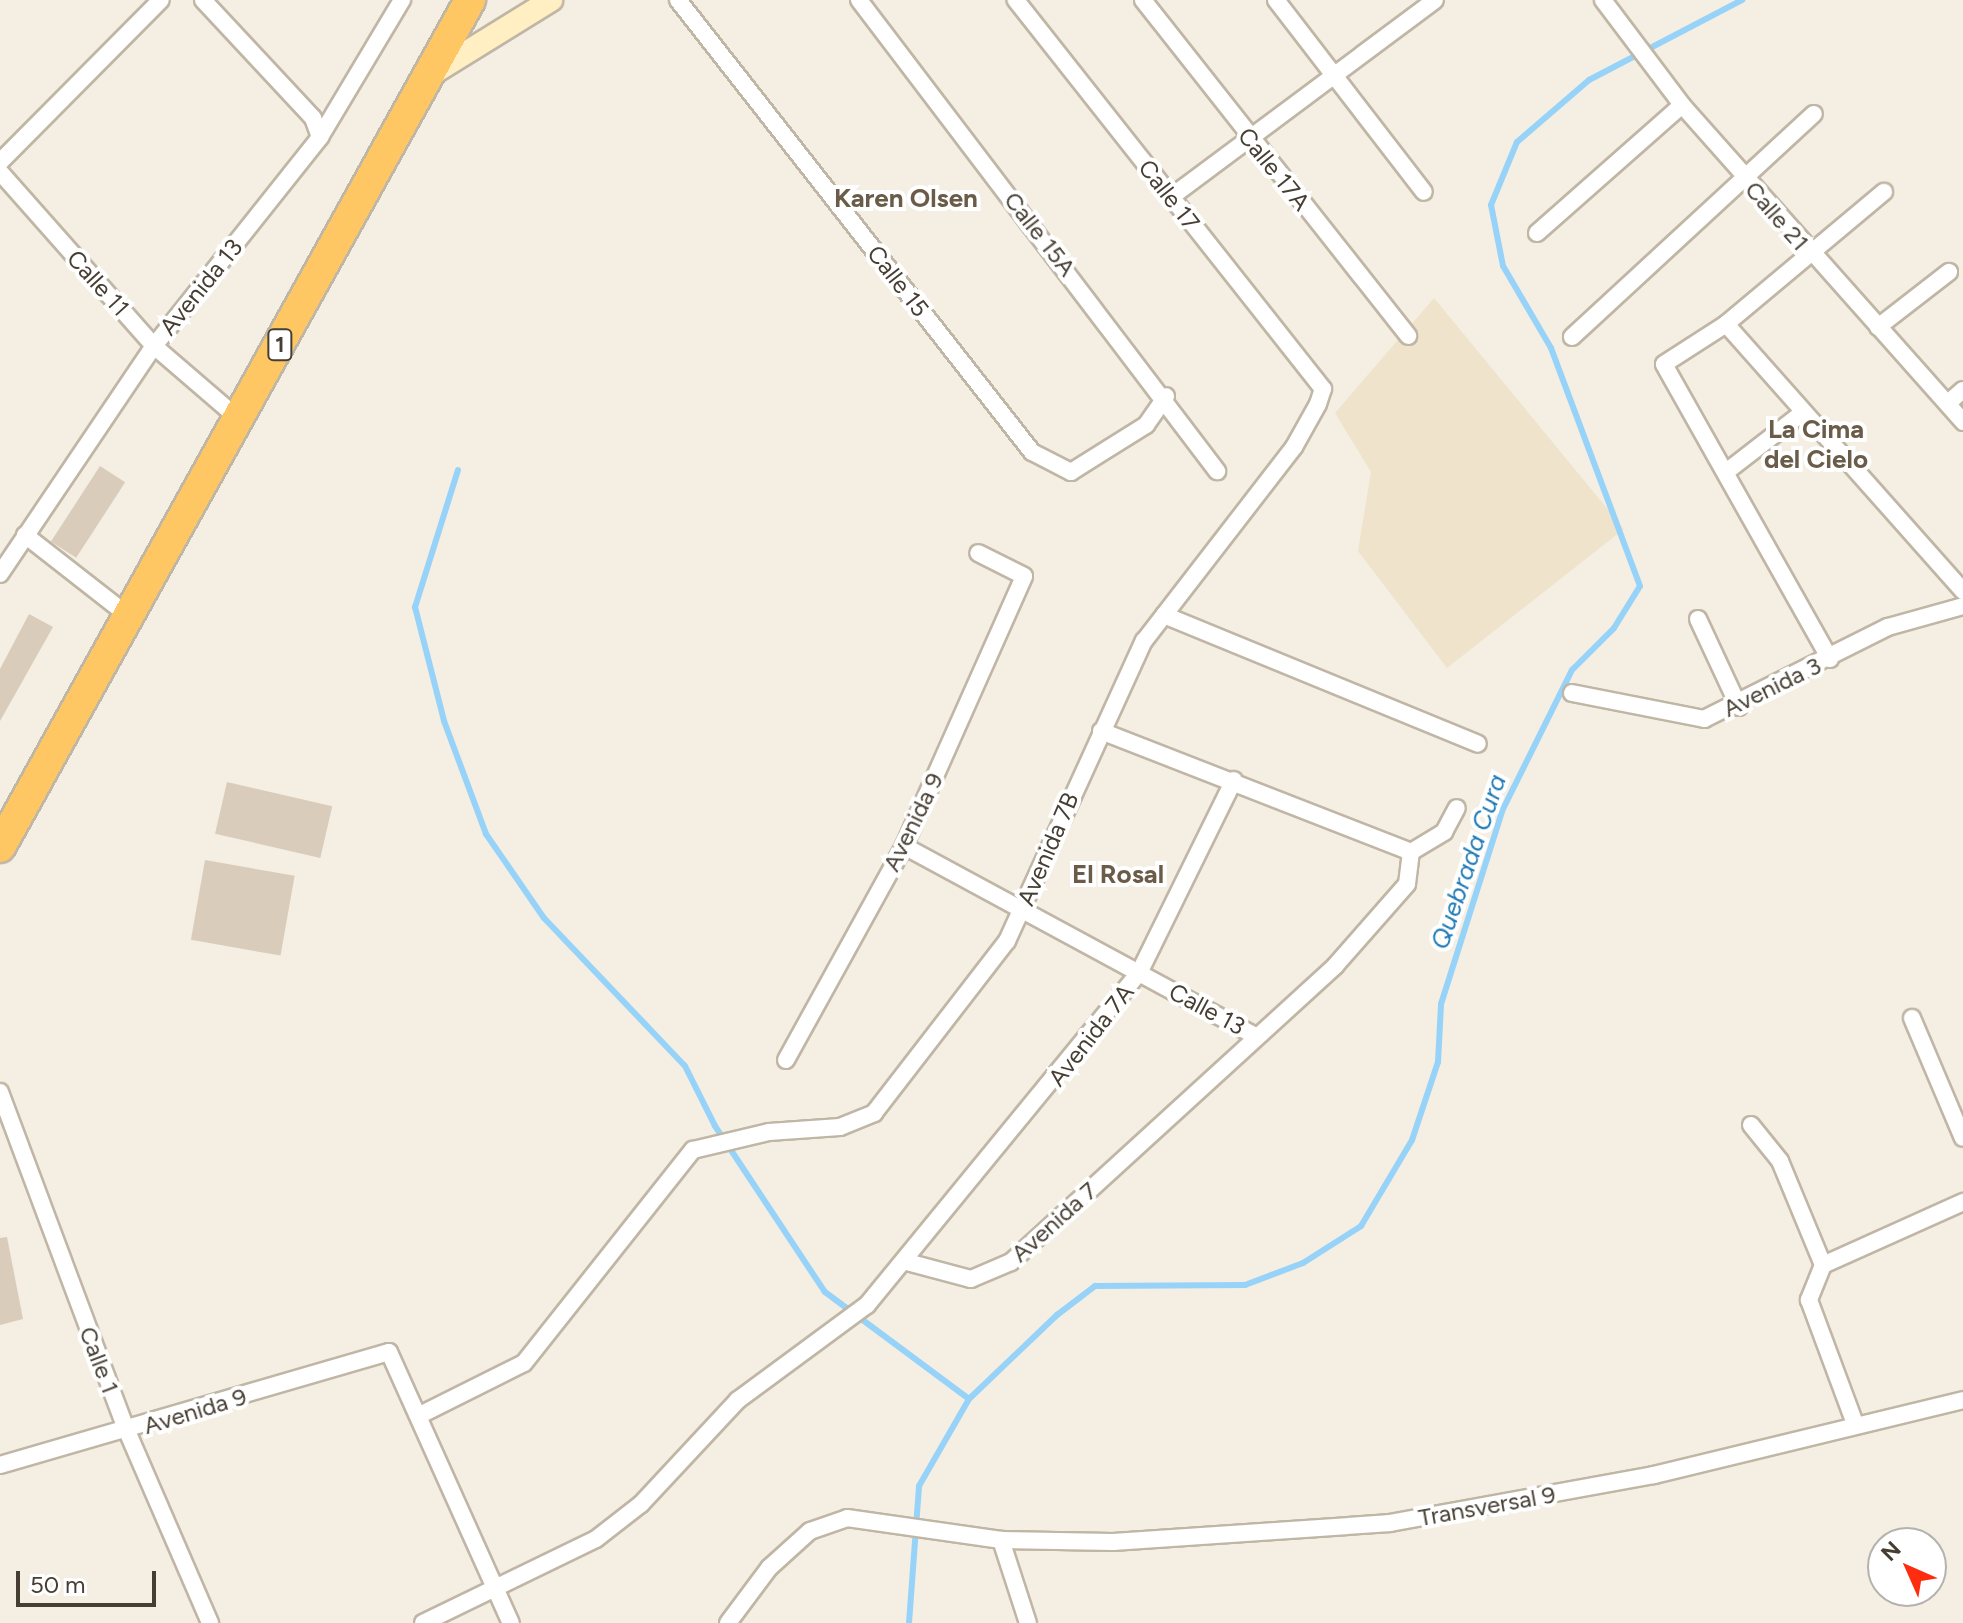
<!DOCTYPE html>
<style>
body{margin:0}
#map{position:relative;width:1963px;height:1623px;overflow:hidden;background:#f4eee3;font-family:Figtree,sans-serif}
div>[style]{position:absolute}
.education>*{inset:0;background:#efe4cb}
.stream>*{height:6px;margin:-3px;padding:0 3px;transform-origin:3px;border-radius:3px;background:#97d3f9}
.building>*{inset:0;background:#daccba;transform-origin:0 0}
.roads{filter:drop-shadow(2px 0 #c0b6a5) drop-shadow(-2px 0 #c0b6a5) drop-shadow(0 2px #c0b6a5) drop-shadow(0 -2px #c0b6a5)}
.street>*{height:16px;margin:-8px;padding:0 8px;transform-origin:8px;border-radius:8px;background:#fff}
.secondary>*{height:22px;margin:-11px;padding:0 11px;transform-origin:11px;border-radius:11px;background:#ffefc2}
.highway>*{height:30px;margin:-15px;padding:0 15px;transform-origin:15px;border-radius:15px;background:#ffc763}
span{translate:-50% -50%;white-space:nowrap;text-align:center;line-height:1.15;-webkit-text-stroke:8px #fff;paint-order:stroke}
.shield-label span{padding:2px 6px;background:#fff;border:2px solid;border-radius:6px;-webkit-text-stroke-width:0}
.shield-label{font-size:22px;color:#463e33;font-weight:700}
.street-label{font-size:24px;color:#463e33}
.neighbourhood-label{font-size:26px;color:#6a5c49;font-weight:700}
.water-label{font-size:26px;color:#1f7ab5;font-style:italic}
.north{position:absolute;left:1867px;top:1527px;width:80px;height:80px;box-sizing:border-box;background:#fff;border:2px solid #b5b2ad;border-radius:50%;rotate:315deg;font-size:22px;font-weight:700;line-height:32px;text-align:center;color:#463e33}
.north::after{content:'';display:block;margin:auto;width:28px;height:36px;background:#ff2d0f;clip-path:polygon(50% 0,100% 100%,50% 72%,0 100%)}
.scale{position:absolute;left:16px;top:1571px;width:140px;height:36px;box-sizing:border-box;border:4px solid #463e33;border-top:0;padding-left:10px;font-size:24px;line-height:28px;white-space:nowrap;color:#463e33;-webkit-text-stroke:6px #fff;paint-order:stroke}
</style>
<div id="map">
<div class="education">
<i style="clip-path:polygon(1434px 298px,1624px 529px,1447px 668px,1358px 551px,1371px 472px,1335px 413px)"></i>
</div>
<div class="stream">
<i style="left:458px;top:470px;width:144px;rotate:107.4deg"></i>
<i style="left:415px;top:607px;width:118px;rotate:75.7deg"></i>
<i style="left:444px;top:721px;width:121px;rotate:69.6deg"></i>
<i style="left:486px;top:834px;width:102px;rotate:55.4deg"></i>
<i style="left:544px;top:918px;width:204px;rotate:46.4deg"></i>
<i style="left:685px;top:1066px;width:67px;rotate:63.4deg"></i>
<i style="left:715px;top:1126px;width:199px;rotate:56.5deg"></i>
<i style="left:825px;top:1292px;width:179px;rotate:36.6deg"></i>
<i style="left:909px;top:1623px;width:137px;rotate:-85.8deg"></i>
<i style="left:919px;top:1486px;width:100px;rotate:-60.1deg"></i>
<i style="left:969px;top:1399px;width:122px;rotate:-43.7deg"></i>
<i style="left:1057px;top:1315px;width:48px;rotate:-37.3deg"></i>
<i style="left:1095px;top:1286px;width:150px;rotate:-0.4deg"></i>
<i style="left:1245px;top:1285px;width:62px;rotate:-20.8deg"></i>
<i style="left:1303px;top:1263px;width:69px;rotate:-32.5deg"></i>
<i style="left:1361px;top:1226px;width:100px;rotate:-59.3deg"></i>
<i style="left:1412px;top:1140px;width:82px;rotate:-71.6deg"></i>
<i style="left:1438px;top:1062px;width:58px;rotate:-87deg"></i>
<i style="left:1441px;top:1004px;width:205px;rotate:-72.4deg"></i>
<i style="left:1503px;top:809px;width:155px;rotate:-63.6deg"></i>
<i style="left:1572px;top:670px;width:59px;rotate:-45deg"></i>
<i style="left:1614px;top:628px;width:49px;rotate:-58.2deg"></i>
<i style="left:1640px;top:586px;width:254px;rotate:-110.5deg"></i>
<i style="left:1551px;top:348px;width:95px;rotate:-120.3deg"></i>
<i style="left:1503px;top:266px;width:62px;rotate:-101.1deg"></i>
<i style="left:1491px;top:205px;width:68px;rotate:-67.6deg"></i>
<i style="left:1517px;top:142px;width:95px;rotate:-40.7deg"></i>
<i style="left:1589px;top:80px;width:173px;rotate:-27.6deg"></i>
</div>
<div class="building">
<i style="left:100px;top:466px;width:30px;height:90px;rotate:33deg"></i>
<i style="clip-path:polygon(29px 614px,53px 627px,0 721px,0 669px)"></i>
<i style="left:227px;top:782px;width:108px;height:53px;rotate:13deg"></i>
<i style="left:205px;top:860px;width:91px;height:81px;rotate:10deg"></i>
<i style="clip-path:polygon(7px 1237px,23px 1319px,0 1325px,0 1238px)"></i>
</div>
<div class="roads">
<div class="street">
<i style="left:203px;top:0;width:161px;rotate:47deg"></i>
<i style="left:313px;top:118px;width:20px;rotate:70deg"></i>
<i style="left:678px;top:0;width:574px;rotate:51.93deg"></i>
<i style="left:1032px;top:452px;width:44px;rotate:27.1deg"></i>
<i style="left:1071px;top:472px;width:89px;rotate:-32.1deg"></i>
<i style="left:1146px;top:425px;width:35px;rotate:-55deg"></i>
<i style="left:859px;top:0;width:592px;rotate:52.76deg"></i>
<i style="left:1143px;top:0;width:428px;rotate:51.7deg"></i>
<i style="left:1276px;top:0;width:242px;rotate:52.4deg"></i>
<i style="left:1603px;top:0;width:131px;rotate:53deg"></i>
<i style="left:1682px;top:105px;width:424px;rotate:48.4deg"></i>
<i style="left:0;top:162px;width:228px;rotate:-45.2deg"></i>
<i style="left:0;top:172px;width:232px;rotate:48.5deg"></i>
<i style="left:154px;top:346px;width:112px;rotate:40.7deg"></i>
<i style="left:1171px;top:197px;width:329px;rotate:-36.7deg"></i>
<i style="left:1537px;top:233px;width:193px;rotate:-41.4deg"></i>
<i style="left:1726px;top:324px;width:357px;rotate:48.4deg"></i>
<i style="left:1878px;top:327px;width:90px;rotate:-37.8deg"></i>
<i style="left:1572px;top:337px;width:329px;rotate:-42.7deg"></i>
<i style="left:1948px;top:403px;width:20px;rotate:-41deg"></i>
<i style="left:1726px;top:472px;width:95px;rotate:-37.7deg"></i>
<i style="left:25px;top:535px;width:133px;rotate:38deg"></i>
<i style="left:0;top:574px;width:275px;rotate:-56deg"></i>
<i style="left:154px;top:346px;width:267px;rotate:-51.5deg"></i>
<i style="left:320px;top:137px;width:160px;rotate:-59.1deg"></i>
<i style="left:1164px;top:615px;width:339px;rotate:22.3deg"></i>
<i style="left:1698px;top:619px;width:97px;rotate:65deg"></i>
<i style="left:1830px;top:659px;width:338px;rotate:-119.4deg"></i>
<i style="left:1664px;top:364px;width:74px;rotate:-32.8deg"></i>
<i style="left:1726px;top:324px;width:206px;rotate:-39.9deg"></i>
<i style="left:1572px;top:693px;width:135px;rotate:11.1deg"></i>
<i style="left:1704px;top:719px;width:206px;rotate:-26.6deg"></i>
<i style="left:1888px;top:627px;width:78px;rotate:-15.6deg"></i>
<i style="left:1101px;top:731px;width:333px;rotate:21.3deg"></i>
<i style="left:904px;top:846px;width:400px;rotate:28.4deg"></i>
<i style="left:1411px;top:852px;width:39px;rotate:-31deg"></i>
<i style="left:1444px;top:832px;width:27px;rotate:-62deg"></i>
<i style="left:1912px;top:1018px;width:130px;rotate:67deg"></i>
<i style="left:786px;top:1060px;width:244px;rotate:-61.1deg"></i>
<i style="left:904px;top:846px;width:295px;rotate:-66deg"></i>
<i style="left:1024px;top:576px;width:51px;rotate:-153.4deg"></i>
<i style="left:0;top:1092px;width:362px;rotate:69.5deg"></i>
<i style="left:127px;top:1431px;width:209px;rotate:66.6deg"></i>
<i style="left:1751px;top:1125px;width:46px;rotate:51.1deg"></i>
<i style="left:1780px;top:1161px;width:113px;rotate:67.5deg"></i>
<i style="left:1823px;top:1265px;width:38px;rotate:112deg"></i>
<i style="left:1809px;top:1300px;width:129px;rotate:69.6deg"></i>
<i style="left:907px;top:1262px;width:66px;rotate:14.9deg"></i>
<i style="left:971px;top:1279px;width:43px;rotate:-23deg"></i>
<i style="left:1011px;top:1262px;width:439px;rotate:-42.4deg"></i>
<i style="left:1335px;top:966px;width:109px;rotate:-48.7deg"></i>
<i style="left:1407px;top:884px;width:32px;rotate:-83deg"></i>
<i style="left:1823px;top:1265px;width:154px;rotate:-24.2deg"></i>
<i style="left:420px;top:1415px;width:116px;rotate:-26.6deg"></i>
<i style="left:524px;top:1363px;width:272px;rotate:-51.6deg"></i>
<i style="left:693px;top:1150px;width:78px;rotate:-13.3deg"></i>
<i style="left:769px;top:1132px;width:71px;rotate:-4deg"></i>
<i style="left:840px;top:1127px;width:37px;rotate:-22deg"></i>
<i style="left:874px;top:1113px;width:217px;rotate:-52.3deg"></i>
<i style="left:1007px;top:941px;width:330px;rotate:-65.5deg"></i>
<i style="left:1144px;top:641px;width:245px;rotate:-52.3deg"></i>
<i style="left:1294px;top:447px;width:49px;rotate:-60.8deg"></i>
<i style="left:1318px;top:404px;width:16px;rotate:-72deg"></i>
<i style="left:1323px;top:389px;width:496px;rotate:-128.3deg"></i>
<i style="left:0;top:1465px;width:405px;rotate:-16.2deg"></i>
<i style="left:389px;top:1352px;width:297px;rotate:65.8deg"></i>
<i style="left:1001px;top:1540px;width:87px;rotate:72deg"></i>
<i style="left:423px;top:1623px;width:192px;rotate:-25.9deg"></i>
<i style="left:596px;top:1539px;width:57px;rotate:-37.9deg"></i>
<i style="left:641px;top:1504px;width:142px;rotate:-47deg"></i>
<i style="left:738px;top:1400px;width:160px;rotate:-36.4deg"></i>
<i style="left:867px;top:1305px;width:429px;rotate:-50.7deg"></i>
<i style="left:1139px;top:973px;width:215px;rotate:-63.8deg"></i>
<i style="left:728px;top:1623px;width:69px;rotate:-53.3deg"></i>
<i style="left:769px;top:1568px;width:55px;rotate:-42.1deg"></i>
<i style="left:810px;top:1531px;width:39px;rotate:-19deg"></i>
<i style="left:847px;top:1518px;width:156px;rotate:8.1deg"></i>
<i style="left:1001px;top:1540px;width:112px;rotate:1deg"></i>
<i style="left:1113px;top:1542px;width:278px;rotate:-3.9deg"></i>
<i style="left:1390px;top:1523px;width:268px;rotate:-10.3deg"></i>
<i style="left:1654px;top:1475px;width:318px;rotate:-13.6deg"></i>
</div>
<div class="secondary">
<i style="left:433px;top:73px;width:139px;rotate:-31.7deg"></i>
</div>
<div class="highway">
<i style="left:0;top:847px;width:969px;rotate:-60.97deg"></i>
</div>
</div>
<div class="shield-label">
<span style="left:280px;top:345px">1</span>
</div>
<div class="street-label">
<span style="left:1274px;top:169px;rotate:51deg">Calle 17A</span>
<span style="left:1169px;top:195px;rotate:52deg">Calle 17</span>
<span style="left:1777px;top:216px;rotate:49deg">Calle 21</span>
<span style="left:1040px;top:234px;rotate:52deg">Calle 15A</span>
<span style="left:898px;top:281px;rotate:52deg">Calle 15</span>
<span style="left:98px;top:283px;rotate:48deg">Calle 11</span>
<span style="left:201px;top:287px;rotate:-51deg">Avenida 13</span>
<span style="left:1772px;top:687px;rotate:-26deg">Avenida 3</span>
<span style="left:913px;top:822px;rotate:-64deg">Avenida 9</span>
<span style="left:1048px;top:849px;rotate:-67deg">Avenida 7B</span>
<span style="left:1207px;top:1009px;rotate:28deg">Calle 13</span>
<span style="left:1091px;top:1035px;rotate:-52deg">Avenida 7A</span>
<span style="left:1054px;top:1222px;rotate:-42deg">Avenida 7</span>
<span style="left:99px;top:1360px;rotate:69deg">Calle 1</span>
<span style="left:195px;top:1411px;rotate:-17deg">Avenida 9</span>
<span style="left:1487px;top:1506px;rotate:-10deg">Transversal 9</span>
</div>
<div class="neighbourhood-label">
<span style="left:906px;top:199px">Karen Olsen</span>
<span style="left:1816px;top:445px">La Cima<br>del Cielo</span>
<span style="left:1118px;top:875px">El Rosal</span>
</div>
<div class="water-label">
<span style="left:1469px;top:862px;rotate:-71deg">Quebrada Cura</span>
</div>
<div class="north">N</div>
<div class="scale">50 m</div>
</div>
